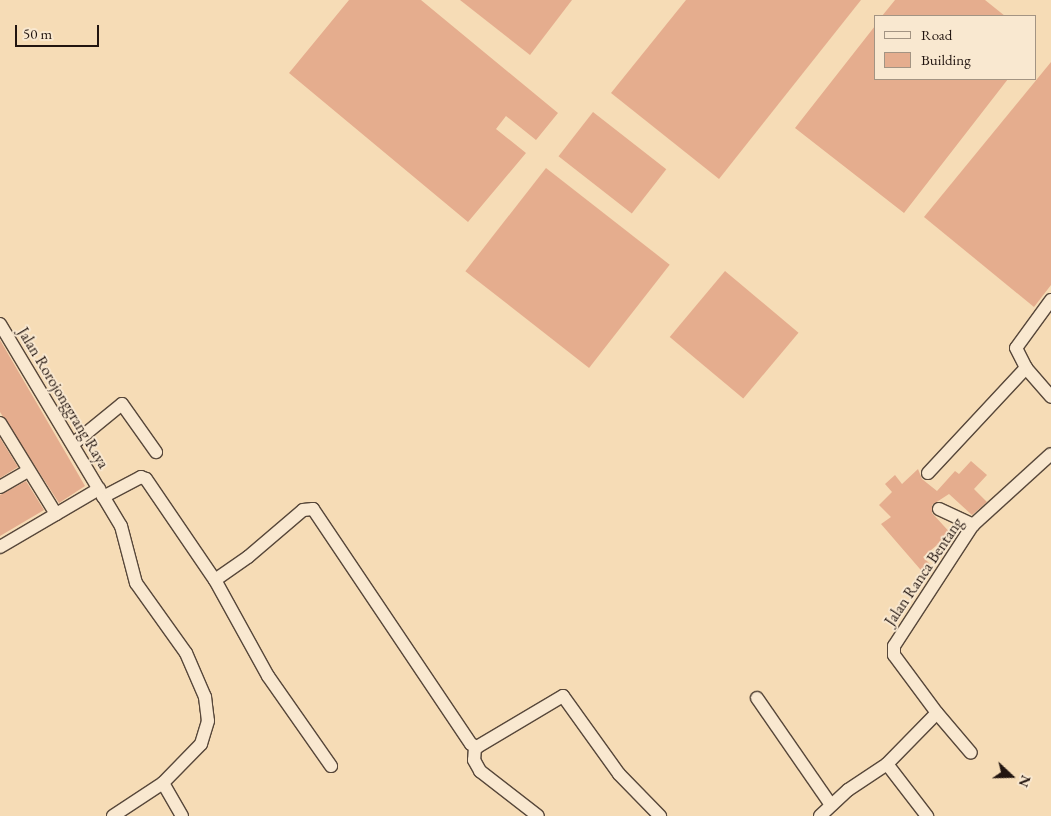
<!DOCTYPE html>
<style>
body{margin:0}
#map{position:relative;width:1051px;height:816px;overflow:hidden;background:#f6dcb6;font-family:"EB Garamond",serif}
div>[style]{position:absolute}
.building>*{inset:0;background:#e5ad8e;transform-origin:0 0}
.roads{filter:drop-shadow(1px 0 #57473a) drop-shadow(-1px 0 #57473a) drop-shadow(0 1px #57473a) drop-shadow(0 -1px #57473a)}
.minor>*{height:12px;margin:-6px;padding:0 6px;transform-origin:6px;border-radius:6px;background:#f9e8d0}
span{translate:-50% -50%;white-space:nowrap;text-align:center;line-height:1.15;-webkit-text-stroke:4px #f9e8d0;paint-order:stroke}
.street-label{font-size:16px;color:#221510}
.legend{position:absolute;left:874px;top:15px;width:162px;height:65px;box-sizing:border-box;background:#f9e8d0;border:1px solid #a39483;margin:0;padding:6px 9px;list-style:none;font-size:15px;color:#221510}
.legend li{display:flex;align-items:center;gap:10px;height:25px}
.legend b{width:25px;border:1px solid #a39483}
.north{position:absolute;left:986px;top:751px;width:50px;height:50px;-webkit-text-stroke:4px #f9e8d0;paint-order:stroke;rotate:111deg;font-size:14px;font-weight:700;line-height:20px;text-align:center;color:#221510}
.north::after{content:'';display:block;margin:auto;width:18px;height:22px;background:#221510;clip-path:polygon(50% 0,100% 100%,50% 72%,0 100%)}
.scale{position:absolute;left:15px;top:25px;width:84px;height:22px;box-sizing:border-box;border:2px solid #221510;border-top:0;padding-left:6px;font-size:15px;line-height:18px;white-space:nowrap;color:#221510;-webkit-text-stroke:4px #f9e8d0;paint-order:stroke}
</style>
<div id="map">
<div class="building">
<i style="clip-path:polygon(349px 0,421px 0,558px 113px,536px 140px,506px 116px,496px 129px,526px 153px,468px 222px,289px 73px)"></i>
<i style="clip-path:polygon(460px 0,572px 0,530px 55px)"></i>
<i style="clip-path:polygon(686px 0,861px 0,719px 179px,611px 93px)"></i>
<i style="clip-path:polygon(895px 0,985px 0,1005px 16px,882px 16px)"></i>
<i style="clip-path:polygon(875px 26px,875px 79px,1008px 79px,904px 213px,795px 128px)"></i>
<i style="clip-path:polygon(1051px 62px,1051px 285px,1034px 307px,924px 217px)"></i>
<i style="left:593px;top:112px;width:93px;height:56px;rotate:38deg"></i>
<i style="left:546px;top:168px;width:157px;height:131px;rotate:38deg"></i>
<i style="left:725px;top:271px;width:96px;height:86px;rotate:40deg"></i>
<i style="clip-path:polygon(0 340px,85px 486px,59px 503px,0 412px)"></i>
<i style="clip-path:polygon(0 438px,18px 467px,0 478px)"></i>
<i style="clip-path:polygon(971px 461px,987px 475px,974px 489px,987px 502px,972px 515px,949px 494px,932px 505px,932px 513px,954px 537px,940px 549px,937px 545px,923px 557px,934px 568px,926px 576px,881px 524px,891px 517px,879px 505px,892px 492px,885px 484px,895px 475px,902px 484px,918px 469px,922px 479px,937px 491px,955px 471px,959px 474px)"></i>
<i style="clip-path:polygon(26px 481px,44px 510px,0 536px,0 495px)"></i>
</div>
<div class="roads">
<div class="minor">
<i style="left:1051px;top:300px;width:59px;rotate:126.1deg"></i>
<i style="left:1016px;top:348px;width:22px;rotate:63deg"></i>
<i style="left:1026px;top:368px;width:38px;rotate:49deg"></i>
<i style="left:0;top:324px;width:235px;rotate:59.1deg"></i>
<i style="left:121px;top:526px;width:59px;rotate:75.3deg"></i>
<i style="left:136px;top:583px;width:86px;rotate:54.5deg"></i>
<i style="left:186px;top:653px;width:48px;rotate:66.6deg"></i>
<i style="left:205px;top:697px;width:24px;rotate:83deg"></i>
<i style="left:208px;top:721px;width:24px;rotate:107deg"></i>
<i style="left:201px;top:744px;width:54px;rotate:134.3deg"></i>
<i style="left:163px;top:783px;width:60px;rotate:146.6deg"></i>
<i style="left:0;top:423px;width:107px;rotate:58.4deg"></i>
<i style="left:73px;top:444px;width:63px;rotate:-39.2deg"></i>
<i style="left:122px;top:404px;width:59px;rotate:54.7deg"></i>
<i style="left:928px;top:473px;width:144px;rotate:-47deg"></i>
<i style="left:0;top:487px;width:32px;rotate:-30deg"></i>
<i style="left:103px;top:497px;width:43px;rotate:-27.8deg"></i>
<i style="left:141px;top:477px;width:5px;rotate:22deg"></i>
<i style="left:146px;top:479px;width:122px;rotate:55.7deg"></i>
<i style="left:215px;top:580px;width:110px;rotate:61.1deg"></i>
<i style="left:268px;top:676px;width:110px;rotate:55deg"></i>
<i style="left:939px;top:509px;width:38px;rotate:25deg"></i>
<i style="left:0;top:547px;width:115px;rotate:-30.4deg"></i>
<i style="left:215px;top:580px;width:40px;rotate:-34.9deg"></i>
<i style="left:248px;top:557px;width:72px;rotate:-40.5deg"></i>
<i style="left:303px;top:510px;width:10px;rotate:-6deg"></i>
<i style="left:313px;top:509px;width:283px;rotate:56.1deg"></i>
<i style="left:471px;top:744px;width:7px;rotate:27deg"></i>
<i style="left:477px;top:747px;width:100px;rotate:-30.7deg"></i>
<i style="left:563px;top:696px;width:96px;rotate:54.3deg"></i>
<i style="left:619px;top:774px;width:59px;rotate:45.7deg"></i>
<i style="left:757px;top:698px;width:130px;rotate:55.3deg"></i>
<i style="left:937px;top:713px;width:52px;rotate:49.6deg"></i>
<i style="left:475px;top:747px;width:13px;rotate:94deg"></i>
<i style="left:474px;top:760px;width:13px;rotate:61deg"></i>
<i style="left:480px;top:771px;width:73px;rotate:37.8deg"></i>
<i style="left:887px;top:764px;width:66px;rotate:52.4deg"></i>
<i style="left:163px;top:783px;width:38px;rotate:60deg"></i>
<i style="left:820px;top:816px;width:38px;rotate:-43deg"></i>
<i style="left:848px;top:790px;width:47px;rotate:-33.7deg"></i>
<i style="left:887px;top:764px;width:71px;rotate:-45.6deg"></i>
<i style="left:937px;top:713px;width:72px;rotate:-126.6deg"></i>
<i style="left:894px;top:655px;width:9px;rotate:-90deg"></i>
<i style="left:894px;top:646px;width:145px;rotate:-56.9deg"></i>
<i style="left:973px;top:525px;width:105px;rotate:-42.3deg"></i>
</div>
</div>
<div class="street-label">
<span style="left:63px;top:398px;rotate:59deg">Jalan Rorojonggrang Raya</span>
<span style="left:924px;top:572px;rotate:-56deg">Jalan Ranca Bentang</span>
</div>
<ul class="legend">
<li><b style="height:6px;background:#f9e8d0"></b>Road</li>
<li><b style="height:14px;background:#e5ad8e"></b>Building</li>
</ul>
<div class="north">N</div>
<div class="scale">50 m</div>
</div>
